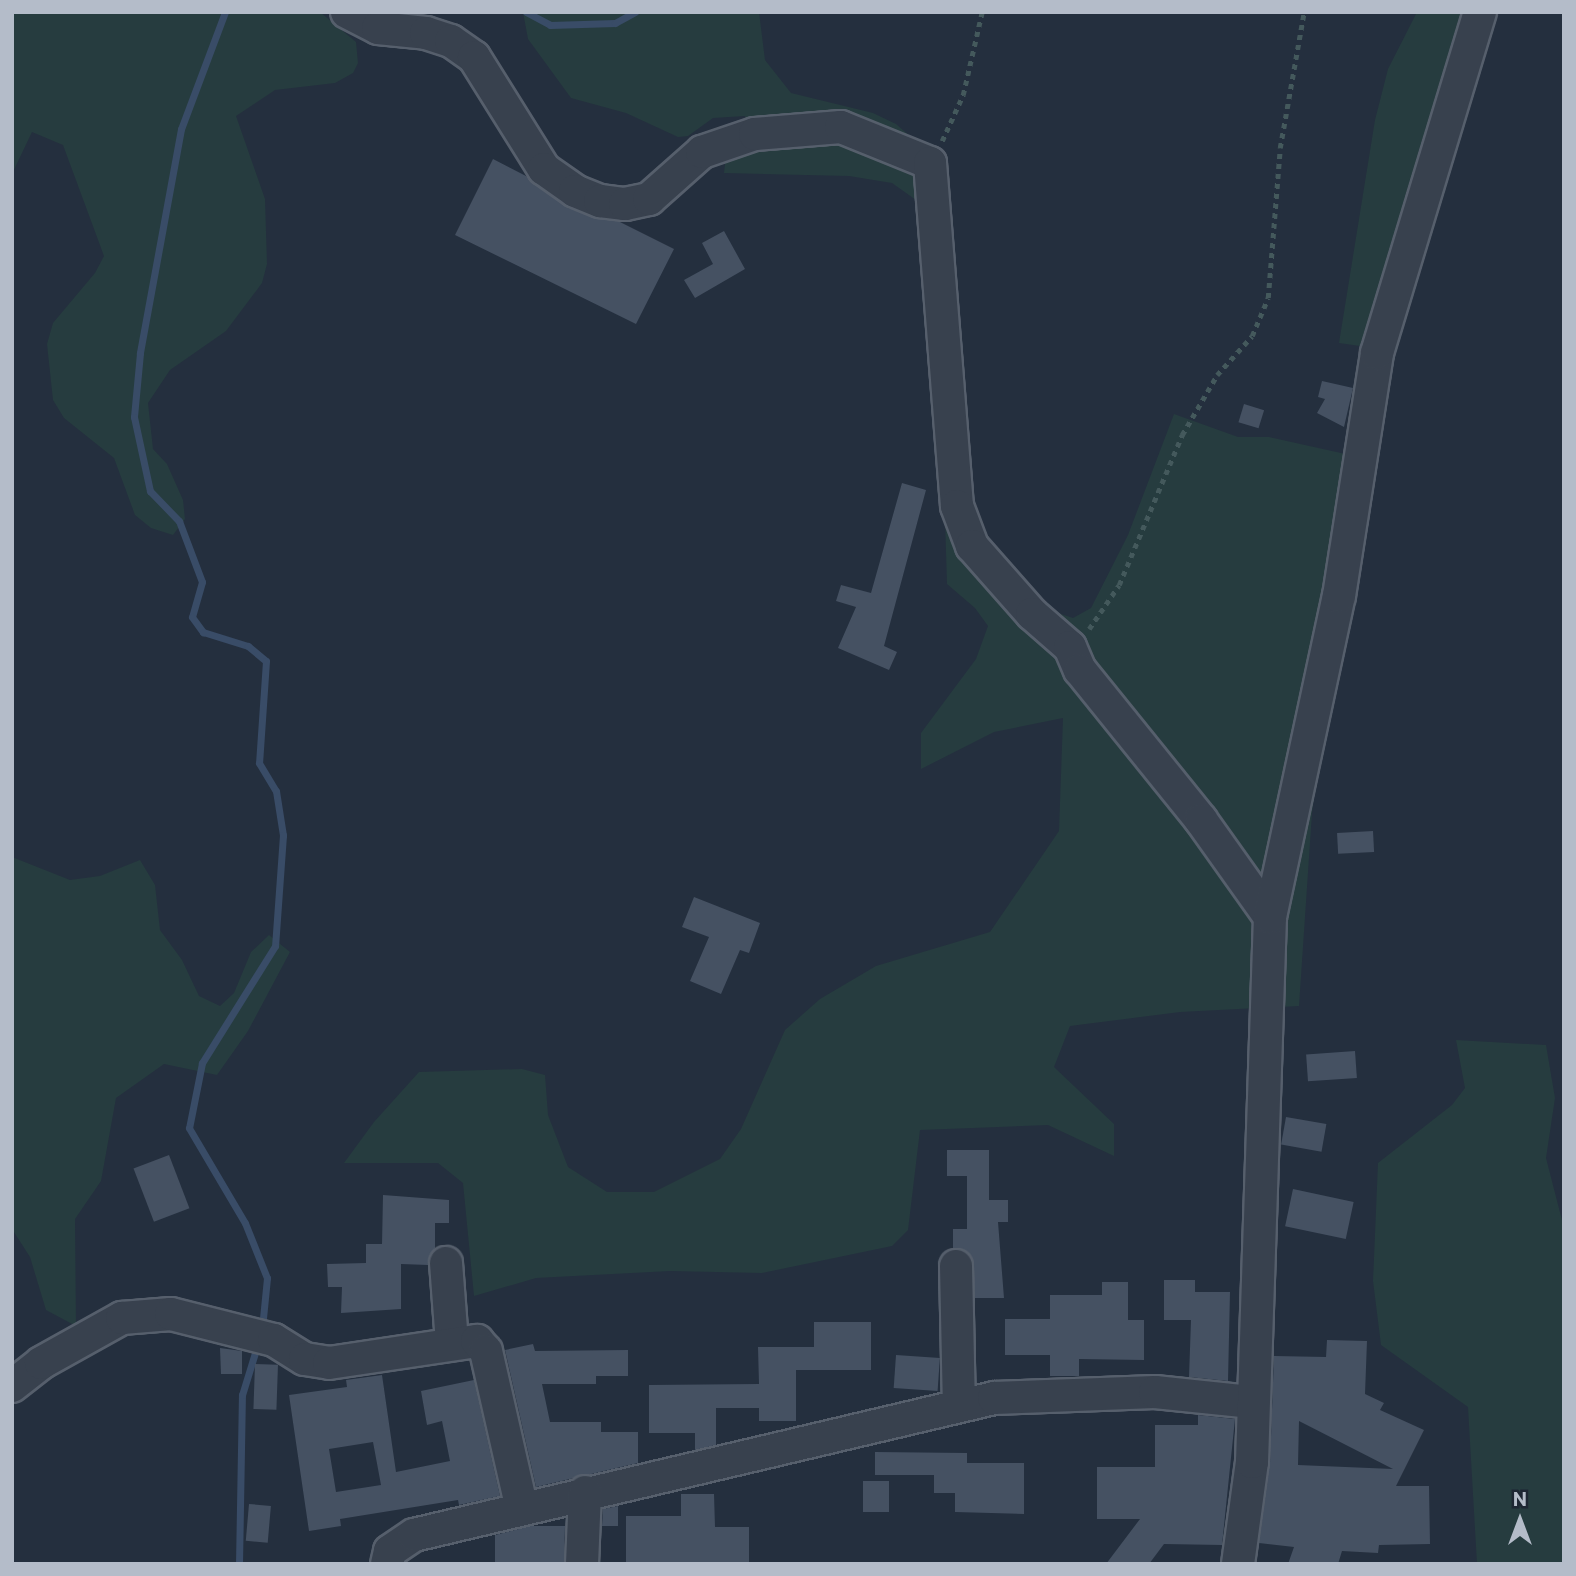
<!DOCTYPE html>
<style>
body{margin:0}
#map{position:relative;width:1576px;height:1576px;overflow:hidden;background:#242f3e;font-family:Commissioner,sans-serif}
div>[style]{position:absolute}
.green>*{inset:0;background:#263c3f}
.stream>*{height:7px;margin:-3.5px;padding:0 3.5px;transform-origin:3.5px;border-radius:3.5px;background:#394c67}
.building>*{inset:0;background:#455162;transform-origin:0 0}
.path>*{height:4.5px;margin-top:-2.25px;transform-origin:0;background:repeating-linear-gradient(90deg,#44595c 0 5px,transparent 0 10px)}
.roads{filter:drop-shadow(2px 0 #565f6c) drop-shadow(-2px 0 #565f6c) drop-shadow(0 2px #565f6c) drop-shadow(0 -2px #565f6c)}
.minor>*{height:32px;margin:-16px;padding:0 16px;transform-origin:16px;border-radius:16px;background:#38414e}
span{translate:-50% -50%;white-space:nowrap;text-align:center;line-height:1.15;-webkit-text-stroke:6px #1d2633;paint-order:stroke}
.frame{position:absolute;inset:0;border:14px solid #b4bcc9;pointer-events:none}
.north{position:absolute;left:1485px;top:1485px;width:70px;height:70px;-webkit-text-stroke:5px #1d2633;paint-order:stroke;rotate:0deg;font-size:19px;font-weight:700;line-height:28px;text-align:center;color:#b4bcc9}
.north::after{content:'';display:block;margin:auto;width:24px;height:32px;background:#b4bcc9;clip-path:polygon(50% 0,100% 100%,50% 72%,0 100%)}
</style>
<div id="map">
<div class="green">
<i style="clip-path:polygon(12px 12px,320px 12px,356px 42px,358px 63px,353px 73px,335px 83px,275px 90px,236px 116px,265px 199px,267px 264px,262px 283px,226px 331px,170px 370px,148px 403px,153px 449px,167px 464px,183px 500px,185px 519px,173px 535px,151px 528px,135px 515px,114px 458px,64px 418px,53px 400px,47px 344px,53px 323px,95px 273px,104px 256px,63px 145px,32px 132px,12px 174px)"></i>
<i style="clip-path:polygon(523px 12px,759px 12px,765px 60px,791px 93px,873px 113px,896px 124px,949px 170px,949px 201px,923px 205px,892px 183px,849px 176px,724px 173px,726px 156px,750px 131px,745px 116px,713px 118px,688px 136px,678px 137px,626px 113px,571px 98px,528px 39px)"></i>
<i style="clip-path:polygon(1417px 12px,1491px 12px,1400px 319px,1395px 351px,1339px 343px,1375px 120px,1388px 69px)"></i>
<i style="clip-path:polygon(1174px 414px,1238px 437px,1269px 437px,1368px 459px,1325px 704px,1312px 813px,1299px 1006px,1180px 1012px,1070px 1026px,1054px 1067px,1114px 1124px,1114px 1156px,1048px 1125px,920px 1130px,908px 1230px,892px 1246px,762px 1273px,670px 1271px,536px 1278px,474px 1296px,463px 1183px,438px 1163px,344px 1163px,374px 1122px,419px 1072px,522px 1069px,545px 1075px,548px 1115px,568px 1167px,607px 1192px,654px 1192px,720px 1159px,741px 1129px,785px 1030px,820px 999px,876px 966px,990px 932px,1059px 831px,1063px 718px,994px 732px,921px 769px,921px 733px,976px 659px,988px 626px,975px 608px,947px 584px,945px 519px,964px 498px,979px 540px,1012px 580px,1055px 612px,1073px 618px,1091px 608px,1128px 535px)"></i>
<i style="clip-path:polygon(12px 857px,70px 880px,100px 876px,140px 860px,155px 885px,160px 930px,182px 960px,199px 996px,220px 1006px,234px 993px,251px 952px,269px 935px,290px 952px,248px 1031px,217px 1075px,164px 1064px,116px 1098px,101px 1181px,75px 1219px,76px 1326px,46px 1310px,30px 1257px,12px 1229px)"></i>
<i style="clip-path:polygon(1456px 1040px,1546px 1045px,1555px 1098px,1546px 1158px,1564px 1228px,1564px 1564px,1477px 1564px,1468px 1407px,1381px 1345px,1373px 1281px,1378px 1163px,1452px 1105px,1465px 1088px)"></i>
</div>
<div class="stream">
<i style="left:225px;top:12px;width:125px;rotate:110.6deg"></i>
<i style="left:181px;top:129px;width:228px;rotate:100.4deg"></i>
<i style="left:140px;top:353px;width:64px;rotate:95.4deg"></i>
<i style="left:134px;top:417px;width:76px;rotate:77.8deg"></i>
<i style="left:150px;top:491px;width:42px;rotate:46deg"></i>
<i style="left:179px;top:521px;width:65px;rotate:69.3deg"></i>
<i style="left:202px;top:582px;width:36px;rotate:106deg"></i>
<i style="left:192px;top:617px;width:19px;rotate:54deg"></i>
<i style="left:203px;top:632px;width:47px;rotate:17.3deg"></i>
<i style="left:248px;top:646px;width:23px;rotate:40deg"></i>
<i style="left:266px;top:661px;width:102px;rotate:93.9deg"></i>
<i style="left:259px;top:763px;width:33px;rotate:59deg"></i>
<i style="left:276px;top:791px;width:45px;rotate:81deg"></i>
<i style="left:283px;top:835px;width:111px;rotate:94.1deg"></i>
<i style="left:275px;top:946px;width:138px;rotate:122deg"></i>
<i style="left:202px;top:1063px;width:66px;rotate:101.3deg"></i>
<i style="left:189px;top:1128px;width:110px;rotate:59.5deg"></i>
<i style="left:245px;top:1223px;width:59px;rotate:68.2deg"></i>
<i style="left:267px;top:1278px;width:50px;rotate:95.7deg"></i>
<i style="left:526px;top:12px;width:27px;rotate:28deg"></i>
<i style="left:550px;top:25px;width:65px;rotate:-1.8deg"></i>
<i style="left:615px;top:23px;width:23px;rotate:-29deg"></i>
<i style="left:239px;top:1564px;width:169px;rotate:-89deg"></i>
<i style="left:242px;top:1395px;width:54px;rotate:-72.9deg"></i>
</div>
<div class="building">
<i style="clip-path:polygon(493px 159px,526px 176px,568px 208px,620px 222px,674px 249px,636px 324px,455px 235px)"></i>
<i style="clip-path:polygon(724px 231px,745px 269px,695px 298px,684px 280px,713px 264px,702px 243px)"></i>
<i style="clip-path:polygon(1322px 381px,1353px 388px,1344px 427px,1317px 413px,1325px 399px,1318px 397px)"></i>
<i style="left:1244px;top:404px;width:21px;height:19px;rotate:17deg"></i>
<i style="clip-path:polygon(902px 483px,926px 490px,884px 646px,897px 652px,889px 670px,838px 648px,856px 607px,836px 601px,841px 585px,871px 593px)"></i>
<i style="left:1373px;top:831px;width:21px;height:36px;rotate:87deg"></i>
<i style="clip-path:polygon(694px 897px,760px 923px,749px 953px,740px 950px,721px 994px,690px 981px,709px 937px,682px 927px)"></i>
<i style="left:1355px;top:1051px;width:27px;height:49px;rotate:86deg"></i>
<i style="left:1286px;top:1117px;width:41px;height:28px;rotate:10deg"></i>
<i style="clip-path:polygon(947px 1150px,989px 1150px,989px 1200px,1008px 1200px,1008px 1222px,998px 1222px,1004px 1298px,975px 1298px,972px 1257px,964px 1250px,953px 1248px,953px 1229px,967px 1229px,967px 1176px,947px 1176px)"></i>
<i style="left:169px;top:1155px;width:57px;height:38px;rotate:69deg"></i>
<i style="left:1293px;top:1189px;width:62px;height:38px;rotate:12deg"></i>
<i style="clip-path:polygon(383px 1195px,449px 1200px,449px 1223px,435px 1223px,435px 1248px,428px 1265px,401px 1264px,401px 1309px,341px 1313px,342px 1287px,328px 1287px,327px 1264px,366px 1263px,366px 1244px,382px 1244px)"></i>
<i style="clip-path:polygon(1164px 1280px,1195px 1280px,1195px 1292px,1230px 1292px,1228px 1381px,1189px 1377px,1191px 1320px,1164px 1320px)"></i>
<i style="clip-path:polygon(1102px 1282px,1128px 1282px,1128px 1320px,1144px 1320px,1144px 1360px,1079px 1359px,1079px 1376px,1050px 1376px,1050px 1355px,1005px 1355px,1005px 1319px,1050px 1319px,1050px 1295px,1102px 1295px)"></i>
<i style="clip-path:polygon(814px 1322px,871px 1322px,871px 1370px,796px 1370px,796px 1421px,759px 1421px,759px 1408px,716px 1408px,716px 1445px,695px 1450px,695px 1433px,649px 1433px,649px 1385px,759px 1384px,758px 1347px,814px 1347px)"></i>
<i style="clip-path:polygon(evenodd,1327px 1340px,1367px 1341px,1365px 1394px,1384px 1403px,1380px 1410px,1424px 1430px,1396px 1486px,1429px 1486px,1430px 1544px,1379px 1545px,1378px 1553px,1342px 1551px,1338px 1564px,1288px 1564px,1294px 1547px,1259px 1543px,1270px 1463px,1274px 1356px,1326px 1357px,1327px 1340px,1299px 1421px,1393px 1469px,1298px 1465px,1299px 1421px)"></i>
<i style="clip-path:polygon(533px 1344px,535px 1351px,628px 1350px,628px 1376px,596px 1376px,596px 1384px,542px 1384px,550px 1422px,601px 1422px,601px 1432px,638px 1432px,638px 1463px,536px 1487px,505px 1350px)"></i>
<i style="clip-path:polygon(220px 1348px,242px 1351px,242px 1374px,221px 1374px)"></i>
<i style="left:896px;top:1355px;width:44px;height:33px;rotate:4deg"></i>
<i style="left:255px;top:1364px;width:23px;height:45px;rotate:2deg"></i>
<i style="clip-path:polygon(evenodd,382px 1375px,396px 1472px,450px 1461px,442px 1421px,427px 1425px,421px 1391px,474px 1380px,500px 1496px,459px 1505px,458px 1500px,340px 1519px,341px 1526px,309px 1531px,289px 1395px,347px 1387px,346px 1380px,382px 1375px,373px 1442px,381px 1485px,336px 1492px,329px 1449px,373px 1442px)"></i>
<i style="clip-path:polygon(1198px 1415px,1235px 1419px,1222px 1545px,1164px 1544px,1149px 1564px,1106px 1564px,1140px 1519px,1097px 1519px,1097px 1467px,1155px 1467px,1155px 1425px,1198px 1425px)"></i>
<i style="clip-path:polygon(875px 1452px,967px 1453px,967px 1463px,1024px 1463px,1024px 1514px,955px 1512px,955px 1493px,934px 1493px,934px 1475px,875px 1475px)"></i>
<i style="left:863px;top:1481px;width:26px;height:31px"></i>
<i style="clip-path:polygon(681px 1494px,714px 1494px,715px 1527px,749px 1527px,749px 1564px,626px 1563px,626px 1516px,681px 1516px)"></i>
<i style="left:249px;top:1504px;width:22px;height:37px;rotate:5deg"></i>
<i style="clip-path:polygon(618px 1506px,618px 1526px,602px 1526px,603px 1509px)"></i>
<i style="clip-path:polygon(530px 1526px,565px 1526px,564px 1564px,495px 1564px,495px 1535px)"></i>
</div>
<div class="path">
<i style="left:942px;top:141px;width:51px;rotate:-65.5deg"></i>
<i style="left:963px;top:95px;width:85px;rotate:-77.1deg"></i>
<i style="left:1089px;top:629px;width:53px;rotate:-55.7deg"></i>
<i style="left:1119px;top:585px;width:163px;rotate:-67.2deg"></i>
<i style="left:1182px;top:435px;width:69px;rotate:-59.7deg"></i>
<i style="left:1217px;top:375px;width:52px;rotate:-48.1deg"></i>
<i style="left:1252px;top:336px;width:41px;rotate:-67.2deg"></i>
<i style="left:1268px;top:298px;width:150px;rotate:-85.4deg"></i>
<i style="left:1280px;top:148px;width:138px;rotate:-80deg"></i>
</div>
<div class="roads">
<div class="minor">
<i style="left:347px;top:12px;width:35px;rotate:27deg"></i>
<i style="left:378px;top:28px;width:48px;rotate:5.9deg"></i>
<i style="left:426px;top:33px;width:26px;rotate:18deg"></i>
<i style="left:451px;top:41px;width:28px;rotate:35deg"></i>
<i style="left:474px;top:57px;width:132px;rotate:58deg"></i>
<i style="left:544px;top:169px;width:38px;rotate:35deg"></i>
<i style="left:575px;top:191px;width:27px;rotate:22deg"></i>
<i style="left:600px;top:201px;width:25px;rotate:7deg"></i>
<i style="left:625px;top:204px;width:25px;rotate:-12deg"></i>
<i style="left:649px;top:199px;width:71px;rotate:-41.6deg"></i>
<i style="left:702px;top:152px;width:56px;rotate:-18.8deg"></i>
<i style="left:755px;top:134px;width:86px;rotate:-4.7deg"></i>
<i style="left:841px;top:127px;width:96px;rotate:22deg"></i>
<i style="left:930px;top:163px;width:344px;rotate:85.5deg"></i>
<i style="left:957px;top:506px;width:43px;rotate:69.4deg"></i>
<i style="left:972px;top:546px;width:91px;rotate:48.6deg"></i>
<i style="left:1032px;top:614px;width:50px;rotate:41deg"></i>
<i style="left:1070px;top:647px;width:25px;rotate:67deg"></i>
<i style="left:1080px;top:670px;width:193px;rotate:51.1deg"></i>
<i style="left:1201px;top:820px;width:119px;rotate:54.6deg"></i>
<i style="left:446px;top:1263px;width:80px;rotate:85.7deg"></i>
<i style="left:956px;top:1266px;width:139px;rotate:88.8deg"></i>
<i style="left:12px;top:1386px;width:37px;rotate:-38deg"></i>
<i style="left:41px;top:1363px;width:93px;rotate:-29.1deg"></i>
<i style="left:122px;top:1318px;width:49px;rotate:-4.7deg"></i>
<i style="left:171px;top:1314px;width:106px;rotate:14.2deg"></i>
<i style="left:274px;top:1340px;width:36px;rotate:32deg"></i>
<i style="left:305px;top:1359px;width:24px;rotate:9deg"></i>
<i style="left:329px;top:1363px;width:150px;rotate:-8.5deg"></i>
<i style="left:477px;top:1341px;width:13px;rotate:48deg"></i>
<i style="left:486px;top:1351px;width:162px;rotate:77.2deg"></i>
<i style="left:387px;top:1564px;width:13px;rotate:-77deg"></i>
<i style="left:390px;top:1551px;width:29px;rotate:-34deg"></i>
<i style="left:414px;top:1535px;width:596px;rotate:-13.29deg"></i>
<i style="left:994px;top:1398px;width:161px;rotate:-2.1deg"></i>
<i style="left:1155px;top:1392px;width:98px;rotate:5.9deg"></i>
<i style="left:582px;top:1564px;width:72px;rotate:-87.6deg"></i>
<i style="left:1238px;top:1564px;width:103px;rotate:-82.2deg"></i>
<i style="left:1252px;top:1462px;width:545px;rotate:-88.11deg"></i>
<i style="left:1270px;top:917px;width:328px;rotate:-77.9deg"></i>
<i style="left:1339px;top:596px;width:246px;rotate:-81.1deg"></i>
<i style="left:1377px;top:353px;width:356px;rotate:-73.2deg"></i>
</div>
</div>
<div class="frame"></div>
<div class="north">N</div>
</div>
